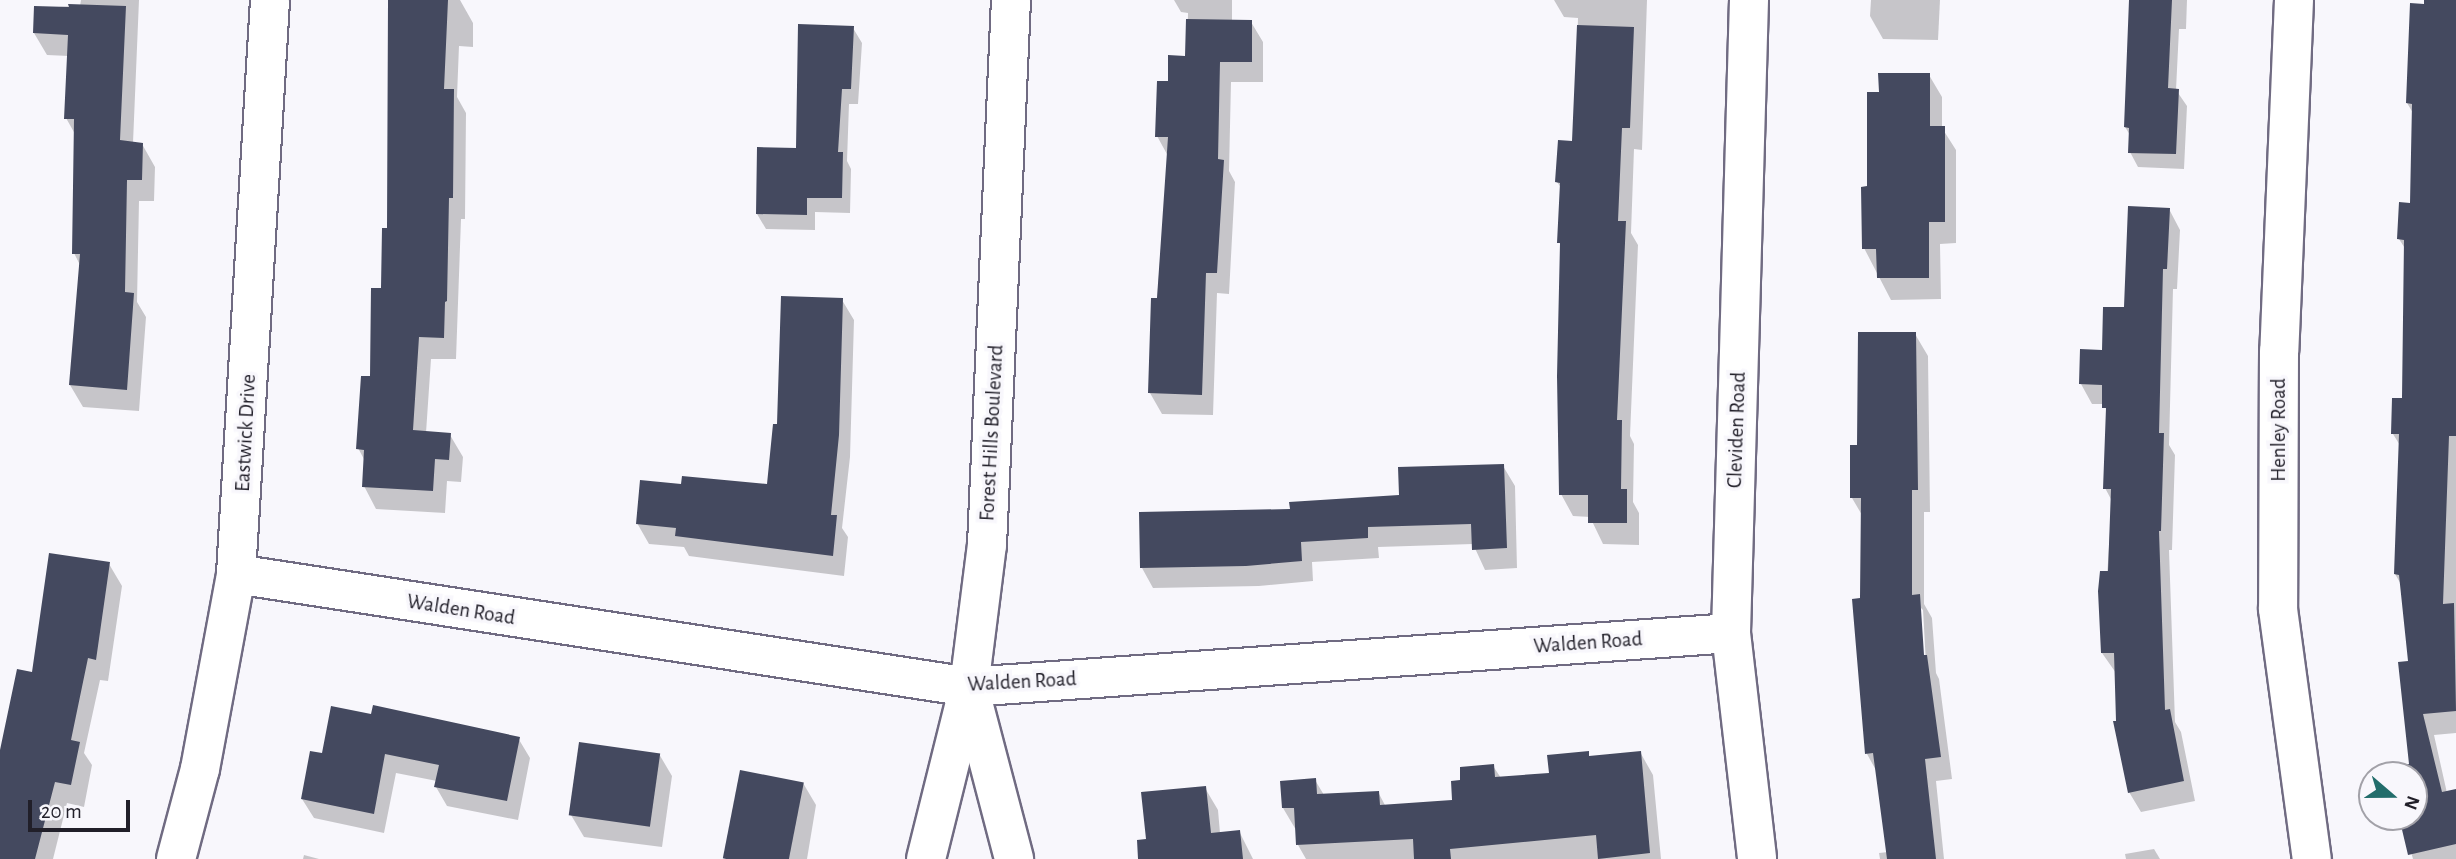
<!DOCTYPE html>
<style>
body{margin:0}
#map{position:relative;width:2456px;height:859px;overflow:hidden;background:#f8f7fc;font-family:"Alegreya Sans",sans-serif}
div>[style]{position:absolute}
.shadow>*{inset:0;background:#0003}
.building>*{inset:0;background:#44495f;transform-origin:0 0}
.roads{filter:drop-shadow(2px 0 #706b82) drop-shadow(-2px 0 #706b82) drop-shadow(0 2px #706b82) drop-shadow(0 -2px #706b82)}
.street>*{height:38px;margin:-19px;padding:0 19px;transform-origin:19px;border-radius:19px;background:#fff}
.secondary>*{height:38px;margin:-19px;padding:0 19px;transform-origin:19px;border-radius:19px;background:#fff}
span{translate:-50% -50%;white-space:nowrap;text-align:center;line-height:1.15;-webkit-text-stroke:7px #f8f7fc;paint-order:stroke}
.street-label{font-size:21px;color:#211f29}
.north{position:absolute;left:2358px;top:761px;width:70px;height:70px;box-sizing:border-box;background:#f8f7fc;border:2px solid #a2a1a8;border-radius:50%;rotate:110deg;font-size:19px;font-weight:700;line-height:28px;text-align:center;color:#211f29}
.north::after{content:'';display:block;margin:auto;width:24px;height:32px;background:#226d6b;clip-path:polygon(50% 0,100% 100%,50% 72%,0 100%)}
.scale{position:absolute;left:28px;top:800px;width:102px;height:32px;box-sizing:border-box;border:4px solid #211f29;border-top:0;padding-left:9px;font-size:21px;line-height:24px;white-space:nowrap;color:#211f29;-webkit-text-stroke:5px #f8f7fc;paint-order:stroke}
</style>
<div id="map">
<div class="shadow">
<i style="clip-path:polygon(81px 0,139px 0,133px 143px,142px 144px,155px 167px,154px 201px,139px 201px,137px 302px,146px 317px,139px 411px,83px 407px,70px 385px,80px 265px,74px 253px,75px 134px,66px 118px,69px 56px,47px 55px,34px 33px,36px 8px,80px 6px)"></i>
<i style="clip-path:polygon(390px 0,460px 0,473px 23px,473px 47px,459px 46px,457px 97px,466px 113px,465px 219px,461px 219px,456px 359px,431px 359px,426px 433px,450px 435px,463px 457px,461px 482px,447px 481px,445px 513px,376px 509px,364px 486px,365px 461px,358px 448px,372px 378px,388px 229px)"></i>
<i style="clip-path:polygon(1174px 0,1232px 0,1232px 21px,1251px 22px,1263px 42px,1263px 82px,1231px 82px,1229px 171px,1235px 182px,1229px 294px,1217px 293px,1213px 415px,1162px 414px,1150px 393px,1168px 156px,1157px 136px,1170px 83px,1187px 57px,1188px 13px,1181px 12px)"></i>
<i style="clip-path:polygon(1554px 0,1647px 0,1642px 150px,1634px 149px,1631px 233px,1638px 245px,1630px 436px,1634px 444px,1633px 502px,1639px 513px,1639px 545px,1603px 544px,1590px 517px,1573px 516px,1561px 494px,1562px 248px,1559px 242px,1562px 189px,1557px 182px,1574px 142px,1578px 18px,1564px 17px)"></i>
<i style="clip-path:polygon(1871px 0,1940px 0,1938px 40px,1883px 39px,1870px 16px)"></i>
<i style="clip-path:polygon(2131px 0,2187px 0,2186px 29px,2179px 29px,2176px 90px,2187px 106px,2184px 169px,2138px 167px,2130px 152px,2130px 135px,2125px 127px)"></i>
<i style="clip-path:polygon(2426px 0,2456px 0,2456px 733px,2434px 735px,2447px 793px,2456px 791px,2456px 859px,2413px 859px,2401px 817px,2414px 817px,2414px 775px,2391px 775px,2411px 765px,2410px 663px,2402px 586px,2395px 574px,2401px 447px,2393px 434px,2403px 400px,2406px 250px,2399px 239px,2412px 205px,2413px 113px,2407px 103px)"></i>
<i style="clip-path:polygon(853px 28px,862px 43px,858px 104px,849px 104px,847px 161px,851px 169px,850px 213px,815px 212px,815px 230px,766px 229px,757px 214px,798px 149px)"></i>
<i style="clip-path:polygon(1929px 75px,1942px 97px,1942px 128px,1956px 150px,1956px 243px,1940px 244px,1941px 299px,1891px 300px,1864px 248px,1880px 94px)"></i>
<i style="clip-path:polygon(2169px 209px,2180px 230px,2177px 289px,2173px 289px,2169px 445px,2175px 455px,2172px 550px,2169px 550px,2175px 722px,2181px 732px,2195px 801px,2141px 812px,2129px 792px,2118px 722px,2116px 673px,2102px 653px,2112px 501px,2105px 488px,2108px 414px,2104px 404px,2092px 404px,2081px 384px,2104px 351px,2126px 309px)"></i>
<i style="clip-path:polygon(842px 300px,854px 320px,850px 457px,842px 528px,848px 537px,844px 576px,689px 556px,684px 547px,649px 544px,637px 523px,682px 486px,769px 486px,779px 426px)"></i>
<i style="clip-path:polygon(evenodd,1915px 334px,1928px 356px,1930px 512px,1924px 512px,1924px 604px,1932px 618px,1936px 673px,1939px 679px,1952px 779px,1936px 781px,1944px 859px,1880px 859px,1879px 853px,1888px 852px,1877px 772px,1867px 754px,1854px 600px,1862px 600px,1862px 515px,1852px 498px,1859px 447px,1915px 334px,1919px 606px,1923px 610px,1926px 664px,1923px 664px,1919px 606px)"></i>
<i style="clip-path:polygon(1503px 466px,1515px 486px,1517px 568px,1485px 570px,1473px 544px,1378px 547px,1379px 558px,1312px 562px,1313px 581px,1259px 586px,1153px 588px,1142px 568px,1292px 511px,1401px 497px)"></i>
<i style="clip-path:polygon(109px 564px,122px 586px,108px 681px,100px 680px,84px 753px,92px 765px,84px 807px,67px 803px,53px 859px,0 859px,0 759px,33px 674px)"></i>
<i style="clip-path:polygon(373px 716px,518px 738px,530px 758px,518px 820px,447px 806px,436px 787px,437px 781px,396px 773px,384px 833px,314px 818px,302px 799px,323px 755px)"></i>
<i style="clip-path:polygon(1640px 752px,1653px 775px,1661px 859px,1306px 859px,1298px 845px,1296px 830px,1283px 808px,1315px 780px,1324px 795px,1378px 792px,1386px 807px,1454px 802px,1462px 782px,1493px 766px,1501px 778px,1551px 775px,1588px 753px,1590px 758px)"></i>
<i style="clip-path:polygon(659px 754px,672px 776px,662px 847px,584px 837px,571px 815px)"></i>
<i style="clip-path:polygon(803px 783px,816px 805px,807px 859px,726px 859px)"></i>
<i style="clip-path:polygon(1205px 788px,1218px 810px,1220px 833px,1239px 831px,1253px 859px,1150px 859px)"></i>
<i style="clip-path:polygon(2154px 849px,2160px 859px,2126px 859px,2125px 854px)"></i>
<i style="clip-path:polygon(304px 855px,319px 859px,303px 859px)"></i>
</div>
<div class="building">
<i style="clip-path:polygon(388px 0,448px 0,444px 89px,454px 89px,453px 198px,449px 198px,447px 301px,445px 302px,444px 338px,419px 337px,413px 430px,451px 433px,449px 460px,435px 459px,433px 491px,362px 487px,364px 450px,356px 449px,361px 376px,370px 376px,371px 288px,381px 288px,382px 228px,387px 228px)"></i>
<i style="clip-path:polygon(2129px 0,2172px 0,2168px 88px,2179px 89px,2176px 154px,2128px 153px,2129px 128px,2124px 127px)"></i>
<i style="clip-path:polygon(2424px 0,2456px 0,2456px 436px,2449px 436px,2443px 604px,2454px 603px,2456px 711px,2423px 714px,2442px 792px,2456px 789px,2456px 844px,2408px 855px,2399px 817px,2414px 817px,2414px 775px,2389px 775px,2388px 769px,2409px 764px,2398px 662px,2408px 661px,2399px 575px,2394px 574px,2399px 434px,2391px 434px,2392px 398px,2402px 398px,2404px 240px,2397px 239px,2399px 202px,2410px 203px,2412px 104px,2406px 103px,2410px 3px,2424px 4px)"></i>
<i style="clip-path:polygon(68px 4px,126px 6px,120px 140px,143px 143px,142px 180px,127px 180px,125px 292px,134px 293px,127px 390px,69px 385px,80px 254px,72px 254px,74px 119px,64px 119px,68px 35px,33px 33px,34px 6px,69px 7px)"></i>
<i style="clip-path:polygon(1186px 19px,1252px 20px,1252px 62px,1220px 62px,1218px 159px,1224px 160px,1217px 273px,1206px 273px,1202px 395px,1148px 393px,1151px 298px,1157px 298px,1168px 137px,1155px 137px,1157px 81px,1168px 81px,1168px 55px,1185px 56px)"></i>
<i style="clip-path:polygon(798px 24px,854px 26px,851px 89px,842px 89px,838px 152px,843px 152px,842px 198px,807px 198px,807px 215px,756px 214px,757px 147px,796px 148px)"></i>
<i style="clip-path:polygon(1577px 25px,1634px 27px,1630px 128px,1622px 128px,1618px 221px,1626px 221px,1617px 420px,1622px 420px,1621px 489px,1627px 489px,1627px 523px,1588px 523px,1588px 495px,1559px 495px,1557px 376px,1560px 243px,1557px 243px,1560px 183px,1555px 182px,1558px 140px,1572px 141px)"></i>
<i style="clip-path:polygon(1878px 73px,1930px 73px,1930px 126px,1945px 126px,1945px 222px,1929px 222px,1929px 278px,1877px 278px,1876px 249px,1862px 249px,1861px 187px,1867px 186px,1867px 92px,1879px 92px)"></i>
<i style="clip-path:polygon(2128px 206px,2170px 208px,2167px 269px,2163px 269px,2159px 433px,2164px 433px,2161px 531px,2159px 531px,2165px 710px,2170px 709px,2184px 781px,2128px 793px,2113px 721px,2116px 721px,2114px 653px,2101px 653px,2098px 591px,2100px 571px,2108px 571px,2111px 489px,2103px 489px,2106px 408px,2102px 408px,2102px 385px,2079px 384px,2080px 349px,2102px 350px,2103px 307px,2124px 307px)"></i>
<i style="clip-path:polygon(781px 296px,843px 298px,839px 435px,831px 515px,837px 515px,833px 556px,675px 536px,676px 528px,636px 524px,640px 480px,681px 484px,682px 476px,767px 484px,773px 424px,777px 424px)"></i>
<i style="clip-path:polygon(1858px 332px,1916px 332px,1918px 490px,1912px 490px,1912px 595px,1920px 594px,1924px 655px,1927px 655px,1941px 757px,1925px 759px,1936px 859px,1887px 859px,1873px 753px,1865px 754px,1852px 599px,1860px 598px,1861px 498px,1850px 498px,1850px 445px,1857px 445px)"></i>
<i style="clip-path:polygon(1504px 464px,1507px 548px,1472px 550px,1471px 524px,1368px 527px,1368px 538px,1301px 542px,1302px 561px,1246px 566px,1140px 568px,1139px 512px,1290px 509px,1289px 502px,1399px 495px,1398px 467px)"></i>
<i style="clip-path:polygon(49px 553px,110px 562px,96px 660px,88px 658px,71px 740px,80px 742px,71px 785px,55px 782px,35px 859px,0 859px,0 750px,17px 669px,32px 672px)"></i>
<i style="clip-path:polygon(373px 705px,520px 737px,507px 801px,434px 787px,439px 765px,385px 754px,374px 814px,301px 799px,310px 751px,322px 753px,331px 706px,371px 714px)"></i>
<i style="left:579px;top:742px;width:82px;height:74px;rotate:8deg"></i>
<i style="clip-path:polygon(1589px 751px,1589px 756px,1641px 751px,1650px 853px,1598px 859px,1596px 835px,1450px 849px,1451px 859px,1414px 859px,1413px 839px,1296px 845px,1294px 808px,1282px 808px,1280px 781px,1316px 778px,1317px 794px,1379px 791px,1380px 805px,1452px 800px,1451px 781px,1460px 780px,1460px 767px,1494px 764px,1495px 777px,1549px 773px,1547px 755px)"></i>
<i style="left:740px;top:770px;width:65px;height:90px;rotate:11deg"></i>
<i style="clip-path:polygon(1206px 786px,1211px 833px,1240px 830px,1243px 859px,1138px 859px,1137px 840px,1146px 839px,1141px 792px)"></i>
</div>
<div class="roads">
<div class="street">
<i style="left:1749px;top:0;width:633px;rotate:91.63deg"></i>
<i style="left:1731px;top:633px;width:227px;rotate:83.4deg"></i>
<i style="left:2294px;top:0;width:351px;rotate:92.4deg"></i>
<i style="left:2279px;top:351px;width:258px;rotate:90.2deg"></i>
<i style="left:2278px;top:609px;width:252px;rotate:82.3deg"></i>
<i style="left:236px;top:574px;width:742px;rotate:8.76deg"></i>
<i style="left:969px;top:687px;width:764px;rotate:-4.05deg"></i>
<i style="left:969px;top:687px;width:178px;rotate:75.3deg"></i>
<i style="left:176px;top:859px;width:93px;rotate:-75.1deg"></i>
<i style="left:200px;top:769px;width:198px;rotate:-79.5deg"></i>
<i style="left:236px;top:574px;width:575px;rotate:-86.61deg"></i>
</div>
<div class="secondary">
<i style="left:926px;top:859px;width:177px;rotate:-76deg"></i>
<i style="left:969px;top:687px;width:143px;rotate:-82.8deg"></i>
<i style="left:987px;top:545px;width:546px;rotate:-87.48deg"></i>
</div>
</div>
<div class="street-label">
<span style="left:1737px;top:430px;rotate:-88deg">Cleviden Road</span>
<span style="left:2279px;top:430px;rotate:-90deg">Henley Road</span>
<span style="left:246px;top:433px;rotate:-87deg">Eastwick Drive</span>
<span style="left:992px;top:433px;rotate:-87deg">Forest Hills Boulevard</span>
<span style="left:461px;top:610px;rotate:9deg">Walden Road</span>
<span style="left:1588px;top:643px;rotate:-4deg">Walden Road</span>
<span style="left:1022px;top:682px;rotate:-3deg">Walden Road</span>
</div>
<div class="north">N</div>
<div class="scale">20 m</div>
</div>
